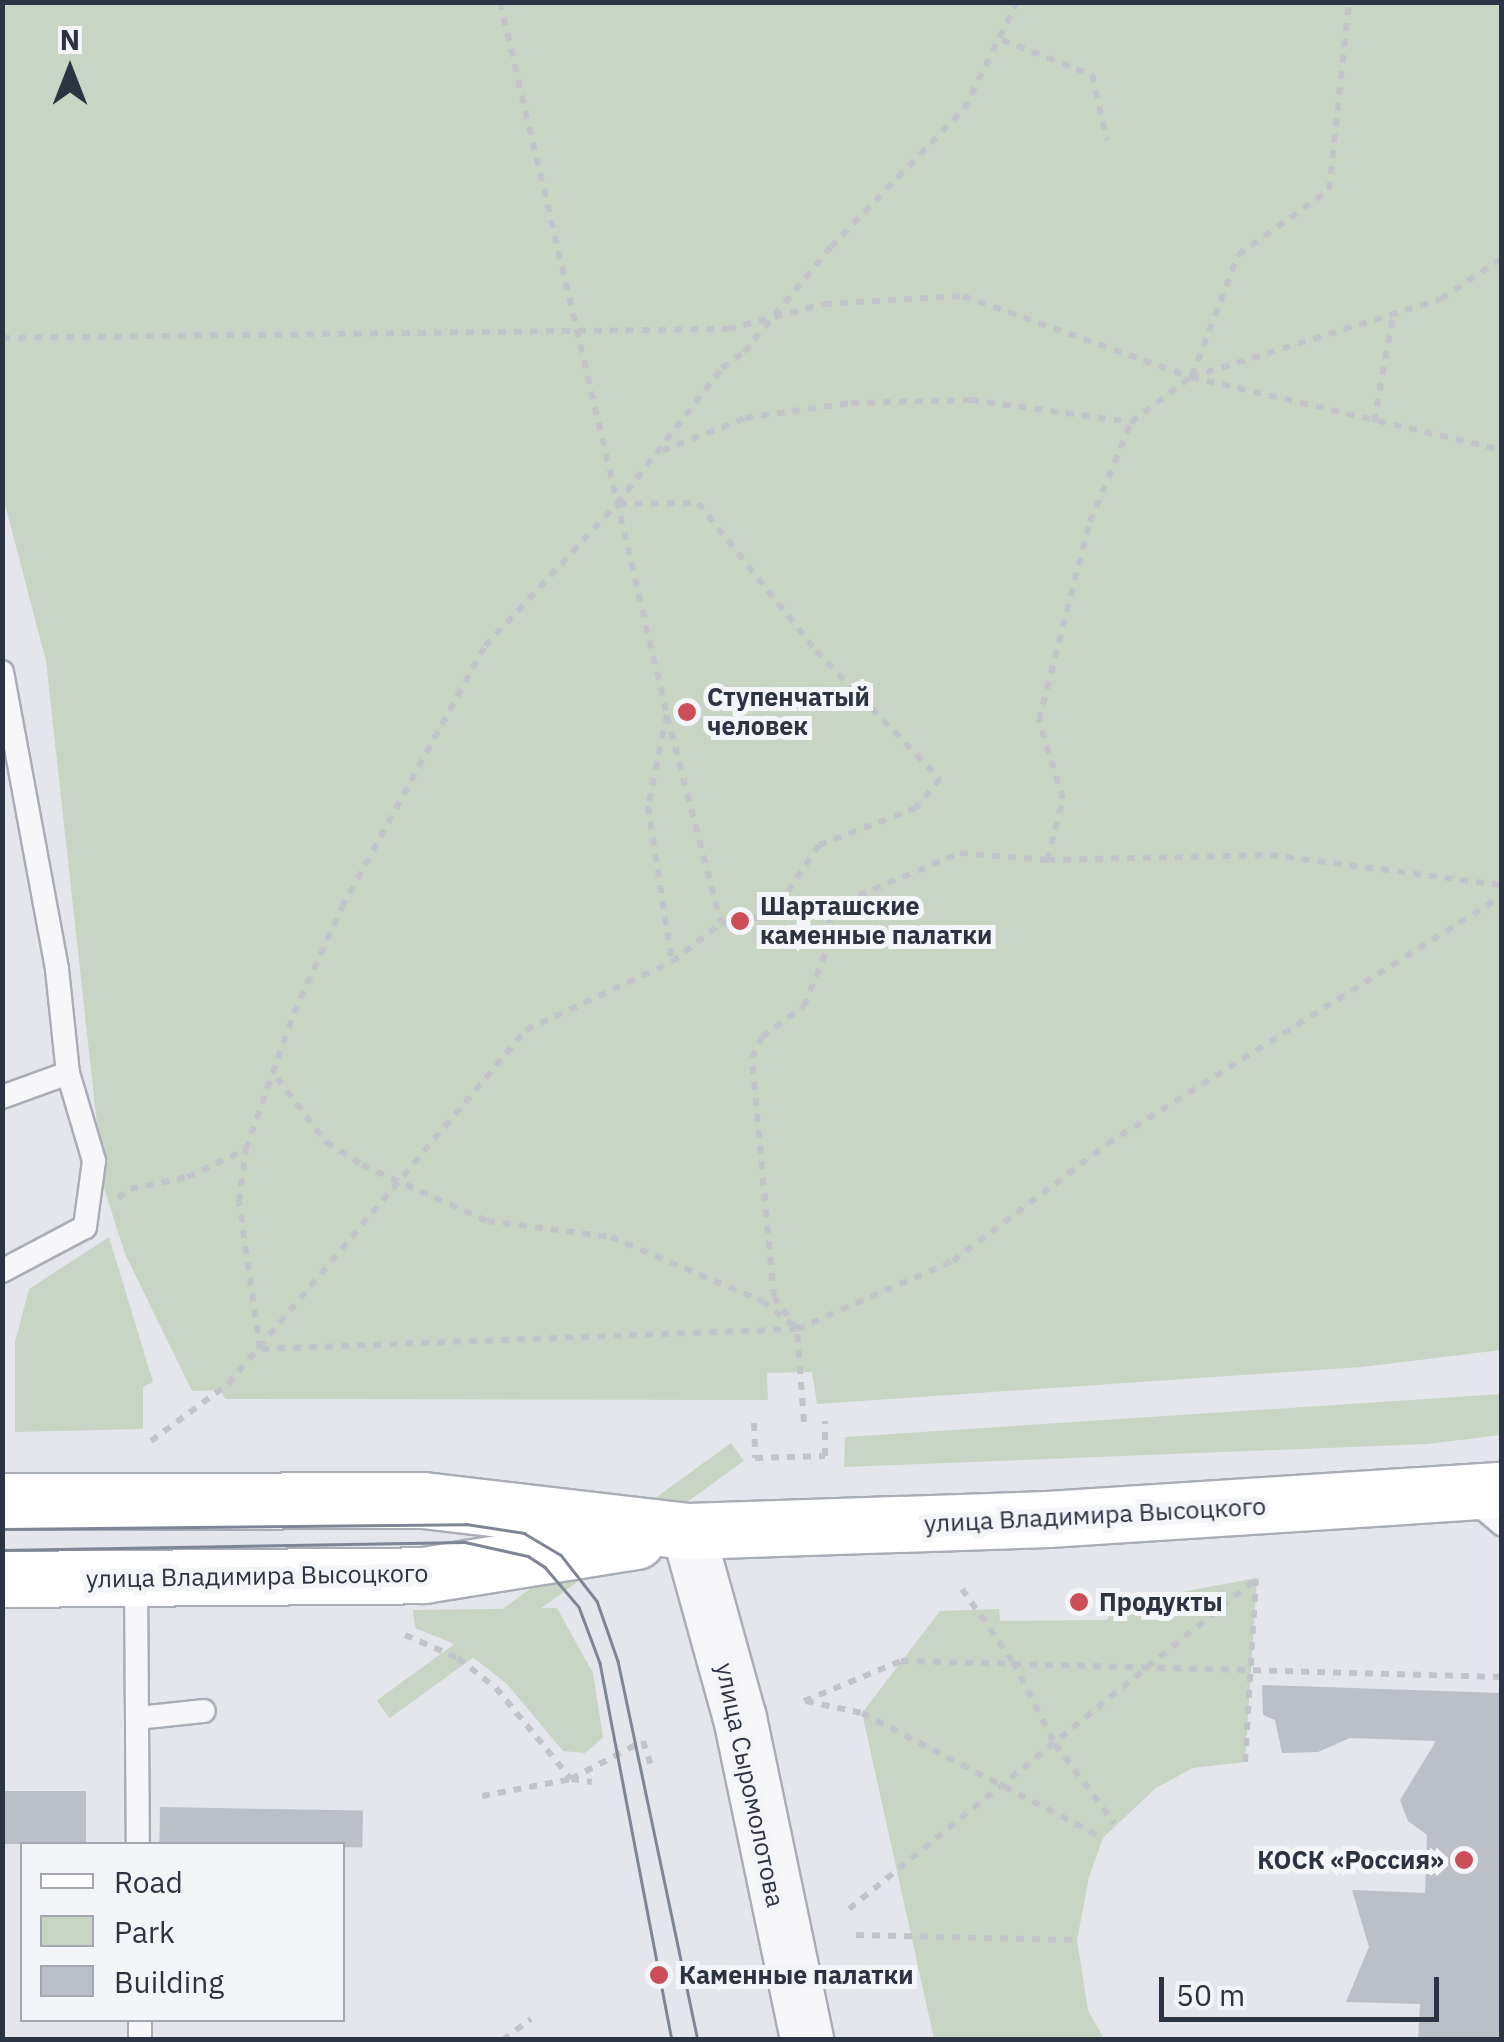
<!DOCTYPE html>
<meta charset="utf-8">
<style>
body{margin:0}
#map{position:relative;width:1504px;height:2042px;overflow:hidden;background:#e4e6eb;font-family:"IBM Plex Sans",sans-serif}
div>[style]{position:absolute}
.green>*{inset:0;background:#c8d5c5;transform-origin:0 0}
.building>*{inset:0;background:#bbbfc8;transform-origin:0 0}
.path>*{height:6px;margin-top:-3px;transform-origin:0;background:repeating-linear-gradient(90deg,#c2c4ca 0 8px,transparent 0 16px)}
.roads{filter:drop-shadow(2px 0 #a9adb5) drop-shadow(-2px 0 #a9adb5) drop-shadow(0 2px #a9adb5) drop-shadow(0 -2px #a9adb5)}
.service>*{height:22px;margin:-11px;padding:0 11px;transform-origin:11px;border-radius:11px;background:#f7f7fa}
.tertiary>*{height:52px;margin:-26px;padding:0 26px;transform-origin:26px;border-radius:26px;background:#f7f7fa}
.secondary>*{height:55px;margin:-27.5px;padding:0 27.5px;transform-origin:27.5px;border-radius:27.5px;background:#fff}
.tram>*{height:2.5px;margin:-1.25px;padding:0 1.25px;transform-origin:1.25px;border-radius:1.25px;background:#7e8595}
.dots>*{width:28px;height:28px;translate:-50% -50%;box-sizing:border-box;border:5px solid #f4f5f8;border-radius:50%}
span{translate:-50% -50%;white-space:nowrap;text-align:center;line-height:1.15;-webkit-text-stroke:10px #f4f5f8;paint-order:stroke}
.poi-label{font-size:25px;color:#2c3343;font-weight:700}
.left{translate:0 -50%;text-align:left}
.right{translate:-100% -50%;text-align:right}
.street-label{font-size:25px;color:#2c3343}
.frame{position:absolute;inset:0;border:5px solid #2c3343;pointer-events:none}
.legend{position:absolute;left:20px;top:1842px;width:325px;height:180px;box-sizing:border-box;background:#f4f5f8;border:2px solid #a4a7b0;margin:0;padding:12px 18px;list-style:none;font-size:30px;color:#2c3343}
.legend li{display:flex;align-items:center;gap:20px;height:50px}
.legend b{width:50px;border:2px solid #a4a7b0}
.north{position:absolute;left:20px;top:20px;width:100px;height:100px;-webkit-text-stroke:8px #f4f5f8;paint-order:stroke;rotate:0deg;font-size:28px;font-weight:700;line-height:40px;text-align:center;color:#2c3343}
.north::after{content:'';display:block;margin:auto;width:35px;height:45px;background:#2c3343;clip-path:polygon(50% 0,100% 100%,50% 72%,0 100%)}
.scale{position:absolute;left:1159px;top:1977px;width:280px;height:45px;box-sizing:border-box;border:5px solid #2c3343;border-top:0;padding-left:12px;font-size:30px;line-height:35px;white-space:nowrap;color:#2c3343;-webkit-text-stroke:8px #f4f5f8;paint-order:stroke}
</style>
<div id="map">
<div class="green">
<i style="clip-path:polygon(2px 3px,1501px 3px,1501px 1350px,1362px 1367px,817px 1404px,812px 1372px,767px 1373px,768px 1400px,226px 1399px,219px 1390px,192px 1391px,125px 1254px,104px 1188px,46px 661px,3px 497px)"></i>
<i style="clip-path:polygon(109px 1237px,153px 1382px,143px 1387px,143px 1429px,15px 1432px,15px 1342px,29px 1289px)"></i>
<i style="clip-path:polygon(1501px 1394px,1501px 1435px,1427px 1444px,844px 1467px,845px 1437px)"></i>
<i style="left:731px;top:1443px;width:22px;height:438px;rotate:54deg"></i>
<i style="clip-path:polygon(1257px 1578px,1245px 1762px,1193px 1768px,1156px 1788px,1103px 1838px,1089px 1877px,1077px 1940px,1088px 2010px,1104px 2039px,934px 2039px,862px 1713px,940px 1611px,999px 1609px,1000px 1621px,1107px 1620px,1116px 1604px)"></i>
<i style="clip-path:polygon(557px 1608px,593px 1673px,603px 1738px,585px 1753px,563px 1751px,507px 1684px,457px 1645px,415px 1628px,413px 1610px)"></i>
</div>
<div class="building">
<i style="clip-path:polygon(1262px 1685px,1502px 1693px,1502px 2040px,1418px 2040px,1420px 2004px,1346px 2002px,1369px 1947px,1352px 1890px,1425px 1893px,1427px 1835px,1408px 1821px,1400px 1800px,1436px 1741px,1350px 1738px,1318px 1752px,1282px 1753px,1275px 1720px,1263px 1715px)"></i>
<i style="left:86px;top:1791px;width:53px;height:84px;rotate:90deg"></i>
<i style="left:160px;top:1807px;width:203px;height:37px;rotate:1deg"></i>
</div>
<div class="path">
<i style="left:500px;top:2px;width:732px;rotate:76.82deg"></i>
<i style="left:667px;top:715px;width:93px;rotate:101.8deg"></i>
<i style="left:648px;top:806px;width:158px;rotate:81.3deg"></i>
<i style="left:1002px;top:40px;width:97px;rotate:21.3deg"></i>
<i style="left:1092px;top:75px;width:67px;rotate:77deg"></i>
<i style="left:2px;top:338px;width:726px;rotate:-0.71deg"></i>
<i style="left:728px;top:329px;width:99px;rotate:-14.6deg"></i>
<i style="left:824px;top:304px;width:139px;rotate:-3.3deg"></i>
<i style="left:963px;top:296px;width:242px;rotate:19.6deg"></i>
<i style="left:1191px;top:377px;width:319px;rotate:13.2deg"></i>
<i style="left:1192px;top:376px;width:129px;rotate:-69.2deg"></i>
<i style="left:1238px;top:255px;width:112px;rotate:-35.5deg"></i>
<i style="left:1329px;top:190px;width:189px;rotate:-83.9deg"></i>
<i style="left:1374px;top:422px;width:109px;rotate:-79.9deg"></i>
<i style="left:662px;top:451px;width:89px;rotate:-21.7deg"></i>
<i style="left:745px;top:418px;width:107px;rotate:-8.1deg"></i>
<i style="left:851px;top:403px;width:120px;rotate:-1.4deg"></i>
<i style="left:971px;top:400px;width:162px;rotate:7.8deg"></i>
<i style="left:619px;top:504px;width:79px;rotate:-0.7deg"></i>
<i style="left:698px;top:503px;width:189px;rotate:51.4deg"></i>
<i style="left:816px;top:651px;width:178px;rotate:45.9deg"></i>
<i style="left:940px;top:779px;width:38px;rotate:130deg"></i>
<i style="left:916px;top:808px;width:104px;rotate:159.1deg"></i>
<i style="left:819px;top:845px;width:84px;rotate:123.9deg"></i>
<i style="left:667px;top:716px;width:214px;rotate:75.4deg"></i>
<i style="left:1047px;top:860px;width:63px;rotate:-75.3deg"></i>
<i style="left:1063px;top:799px;width:83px;rotate:-106.9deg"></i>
<i style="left:1039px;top:720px;width:204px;rotate:-75.6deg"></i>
<i style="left:1090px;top:522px;width:108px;rotate:-67.7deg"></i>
<i style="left:1131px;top:422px;width:75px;rotate:-36.9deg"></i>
<i style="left:1191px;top:377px;width:262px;rotate:-17.3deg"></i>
<i style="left:1441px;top:299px;width:73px;rotate:-33.9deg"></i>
<i style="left:277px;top:1078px;width:81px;rotate:52.6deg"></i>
<i style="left:326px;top:1142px;width:43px;rotate:32.6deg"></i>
<i style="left:362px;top:1165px;width:137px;rotate:24.1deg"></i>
<i style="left:487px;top:1221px;width:125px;rotate:7.4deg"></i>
<i style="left:611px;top:1237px;width:164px;rotate:23deg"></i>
<i style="left:762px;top:1301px;width:42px;rotate:38.2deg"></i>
<i style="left:118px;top:1198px;width:15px;rotate:-37deg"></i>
<i style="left:130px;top:1189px;width:58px;rotate:-11.9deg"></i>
<i style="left:187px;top:1177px;width:64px;rotate:-25deg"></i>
<i style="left:260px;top:1349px;width:148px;rotate:-98.1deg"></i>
<i style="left:239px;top:1202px;width:53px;rotate:-82.5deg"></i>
<i style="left:246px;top:1149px;width:144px;rotate:-70.6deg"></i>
<i style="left:294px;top:1013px;width:116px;rotate:-65.6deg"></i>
<i style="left:342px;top:907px;width:298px;rotate:-61.3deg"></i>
<i style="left:485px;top:646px;width:194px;rotate:-47.1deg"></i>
<i style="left:617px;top:504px;width:172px;rotate:-52.3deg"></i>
<i style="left:722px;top:368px;width:27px;rotate:-36deg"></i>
<i style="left:744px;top:352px;width:136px;rotate:-50.4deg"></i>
<i style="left:831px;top:247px;width:192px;rotate:-46.1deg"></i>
<i style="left:964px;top:109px;width:119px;rotate:-63.6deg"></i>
<i style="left:261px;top:1349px;width:536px;rotate:-2.14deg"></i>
<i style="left:797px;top:1329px;width:170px;rotate:-23.6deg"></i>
<i style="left:953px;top:1261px;width:193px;rotate:-37.2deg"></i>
<i style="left:1107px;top:1144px;width:466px;rotate:-32.1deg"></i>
<i style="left:804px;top:1422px;width:93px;rotate:-94.3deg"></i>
<i style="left:797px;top:1329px;width:39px;rotate:-126deg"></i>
<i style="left:774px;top:1297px;width:240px;rotate:-95.3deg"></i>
<i style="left:752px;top:1058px;width:23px;rotate:-65deg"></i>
<i style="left:762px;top:1037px;width:52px;rotate:-36.4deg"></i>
<i style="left:804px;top:1006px;width:72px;rotate:-68.1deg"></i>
<i style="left:831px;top:939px;width:31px;rotate:-94deg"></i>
<i style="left:754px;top:1423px;width:35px;rotate:88deg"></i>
<i style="left:755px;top:1458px;width:70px;rotate:-1.6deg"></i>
<i style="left:825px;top:1456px;width:35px;rotate:-90deg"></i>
<i style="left:151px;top:1441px;width:96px;rotate:-36.5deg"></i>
<i style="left:228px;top:1384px;width:463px;rotate:-49.9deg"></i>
<i style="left:526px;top:1030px;width:161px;rotate:-25deg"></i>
<i style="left:672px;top:962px;width:63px;rotate:-38.5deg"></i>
<i style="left:721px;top:923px;width:109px;rotate:-7.9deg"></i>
<i style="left:829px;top:908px;width:142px;rotate:-22.8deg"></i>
<i style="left:960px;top:853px;width:87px;rotate:4.6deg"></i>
<i style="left:1047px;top:860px;width:223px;rotate:-1.3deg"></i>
<i style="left:1270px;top:855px;width:234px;rotate:7.4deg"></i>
<i style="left:962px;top:1589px;width:89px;rotate:55.1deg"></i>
<i style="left:1013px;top:1662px;width:92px;rotate:62.9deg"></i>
<i style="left:1055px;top:1744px;width:99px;rotate:53.2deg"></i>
<i style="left:405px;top:1635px;width:58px;rotate:23.5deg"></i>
<i style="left:458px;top:1658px;width:48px;rotate:38.3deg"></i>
<i style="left:496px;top:1688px;width:118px;rotate:50.5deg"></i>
<i style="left:571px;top:1779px;width:21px;rotate:8deg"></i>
<i style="left:804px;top:1701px;width:105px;rotate:-22.4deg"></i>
<i style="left:901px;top:1661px;width:601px;rotate:1.52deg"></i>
<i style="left:806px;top:1701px;width:57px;rotate:12.1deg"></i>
<i style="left:862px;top:1713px;width:271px;rotate:27.4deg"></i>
<i style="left:1245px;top:1762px;width:183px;rotate:-86.6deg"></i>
<i style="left:482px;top:1796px;width:91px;rotate:-10.8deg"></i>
<i style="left:571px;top:1779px;width:81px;rotate:-27.8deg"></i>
<i style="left:643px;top:1741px;width:25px;rotate:72deg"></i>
<i style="left:849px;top:1909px;width:525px;rotate:-39.05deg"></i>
<i style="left:856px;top:1935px;width:221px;rotate:1.3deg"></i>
<i style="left:503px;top:2040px;width:35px;rotate:-37deg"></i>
</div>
<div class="roads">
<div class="service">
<i style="left:2px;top:672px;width:302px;rotate:79.5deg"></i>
<i style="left:57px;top:969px;width:105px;rotate:84deg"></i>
<i style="left:68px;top:1073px;width:92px;rotate:73.5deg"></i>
<i style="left:94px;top:1161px;width:67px;rotate:97.8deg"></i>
<i style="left:85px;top:1227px;width:94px;rotate:152.1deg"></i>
<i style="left:2px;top:1097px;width:70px;rotate:-20deg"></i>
<i style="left:1473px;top:1500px;width:38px;rotate:40deg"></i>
<i style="left:136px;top:1579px;width:265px;rotate:89.6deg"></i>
<i style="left:138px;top:1718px;width:66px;rotate:-6.1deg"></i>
<i style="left:140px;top:2020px;width:20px;rotate:90deg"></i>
</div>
<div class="tertiary">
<i style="left:688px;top:1531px;width:194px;rotate:74.5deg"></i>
<i style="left:740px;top:1718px;width:329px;rotate:78.2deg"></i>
</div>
<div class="secondary">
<i style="left:2px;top:1501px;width:421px;rotate:-0.1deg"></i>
<i style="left:423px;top:1500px;width:267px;rotate:6.7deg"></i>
<i style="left:688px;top:1531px;width:360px;rotate:-1.9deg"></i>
<i style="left:1048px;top:1519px;width:455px;rotate:-3.7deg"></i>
<i style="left:2px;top:1579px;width:421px;rotate:-0.5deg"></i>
<i style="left:423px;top:1575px;width:216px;rotate:-9.1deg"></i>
</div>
</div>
<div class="tram">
<i style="left:2px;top:1529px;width:464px;rotate:-0.6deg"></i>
<i style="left:466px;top:1524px;width:59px;rotate:8.8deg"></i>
<i style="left:524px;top:1533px;width:43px;rotate:30.7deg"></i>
<i style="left:561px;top:1555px;width:58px;rotate:52deg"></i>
<i style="left:597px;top:1601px;width:64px;rotate:70.7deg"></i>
<i style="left:618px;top:1661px;width:387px;rotate:78.1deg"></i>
<i style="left:2px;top:1550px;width:463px;rotate:-1deg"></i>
<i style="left:465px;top:1542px;width:65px;rotate:12.5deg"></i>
<i style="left:528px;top:1556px;width:20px;rotate:33deg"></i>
<i style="left:545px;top:1567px;width:52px;rotate:49.6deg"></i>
<i style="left:579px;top:1607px;width:60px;rotate:69.4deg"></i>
<i style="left:600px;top:1663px;width:384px;rotate:79.2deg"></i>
</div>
<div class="dots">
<i style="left:687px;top:712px;background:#cb4e58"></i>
<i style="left:740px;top:921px;background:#cb4e58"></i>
<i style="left:1079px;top:1602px;background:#cb4e58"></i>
<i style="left:1464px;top:1860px;background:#cb4e58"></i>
<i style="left:659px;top:1975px;background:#cb4e58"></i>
</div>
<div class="poi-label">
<span class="left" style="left:707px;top:712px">Ступенчатый<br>человек</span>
<span class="left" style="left:760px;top:921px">Шарташские<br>каменные палатки</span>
<span class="left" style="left:1099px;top:1602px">Продукты</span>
<span class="right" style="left:1444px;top:1860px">КОСК «Россия»</span>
<span class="left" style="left:679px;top:1975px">Каменные палатки</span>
</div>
<div class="street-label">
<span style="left:1095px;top:1515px;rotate:-3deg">улица Владимира Высоцкого</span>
<span style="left:257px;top:1576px;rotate:-1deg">улица Владимира Высоцкого</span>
<span style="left:750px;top:1785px;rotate:78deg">улица Сыромолотова</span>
</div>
<div class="frame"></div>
<ul class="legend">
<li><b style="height:12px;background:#fff"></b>Road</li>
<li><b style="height:28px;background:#c8d5c5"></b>Park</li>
<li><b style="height:28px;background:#bbbfc8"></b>Building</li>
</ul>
<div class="north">N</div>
<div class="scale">50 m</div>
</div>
